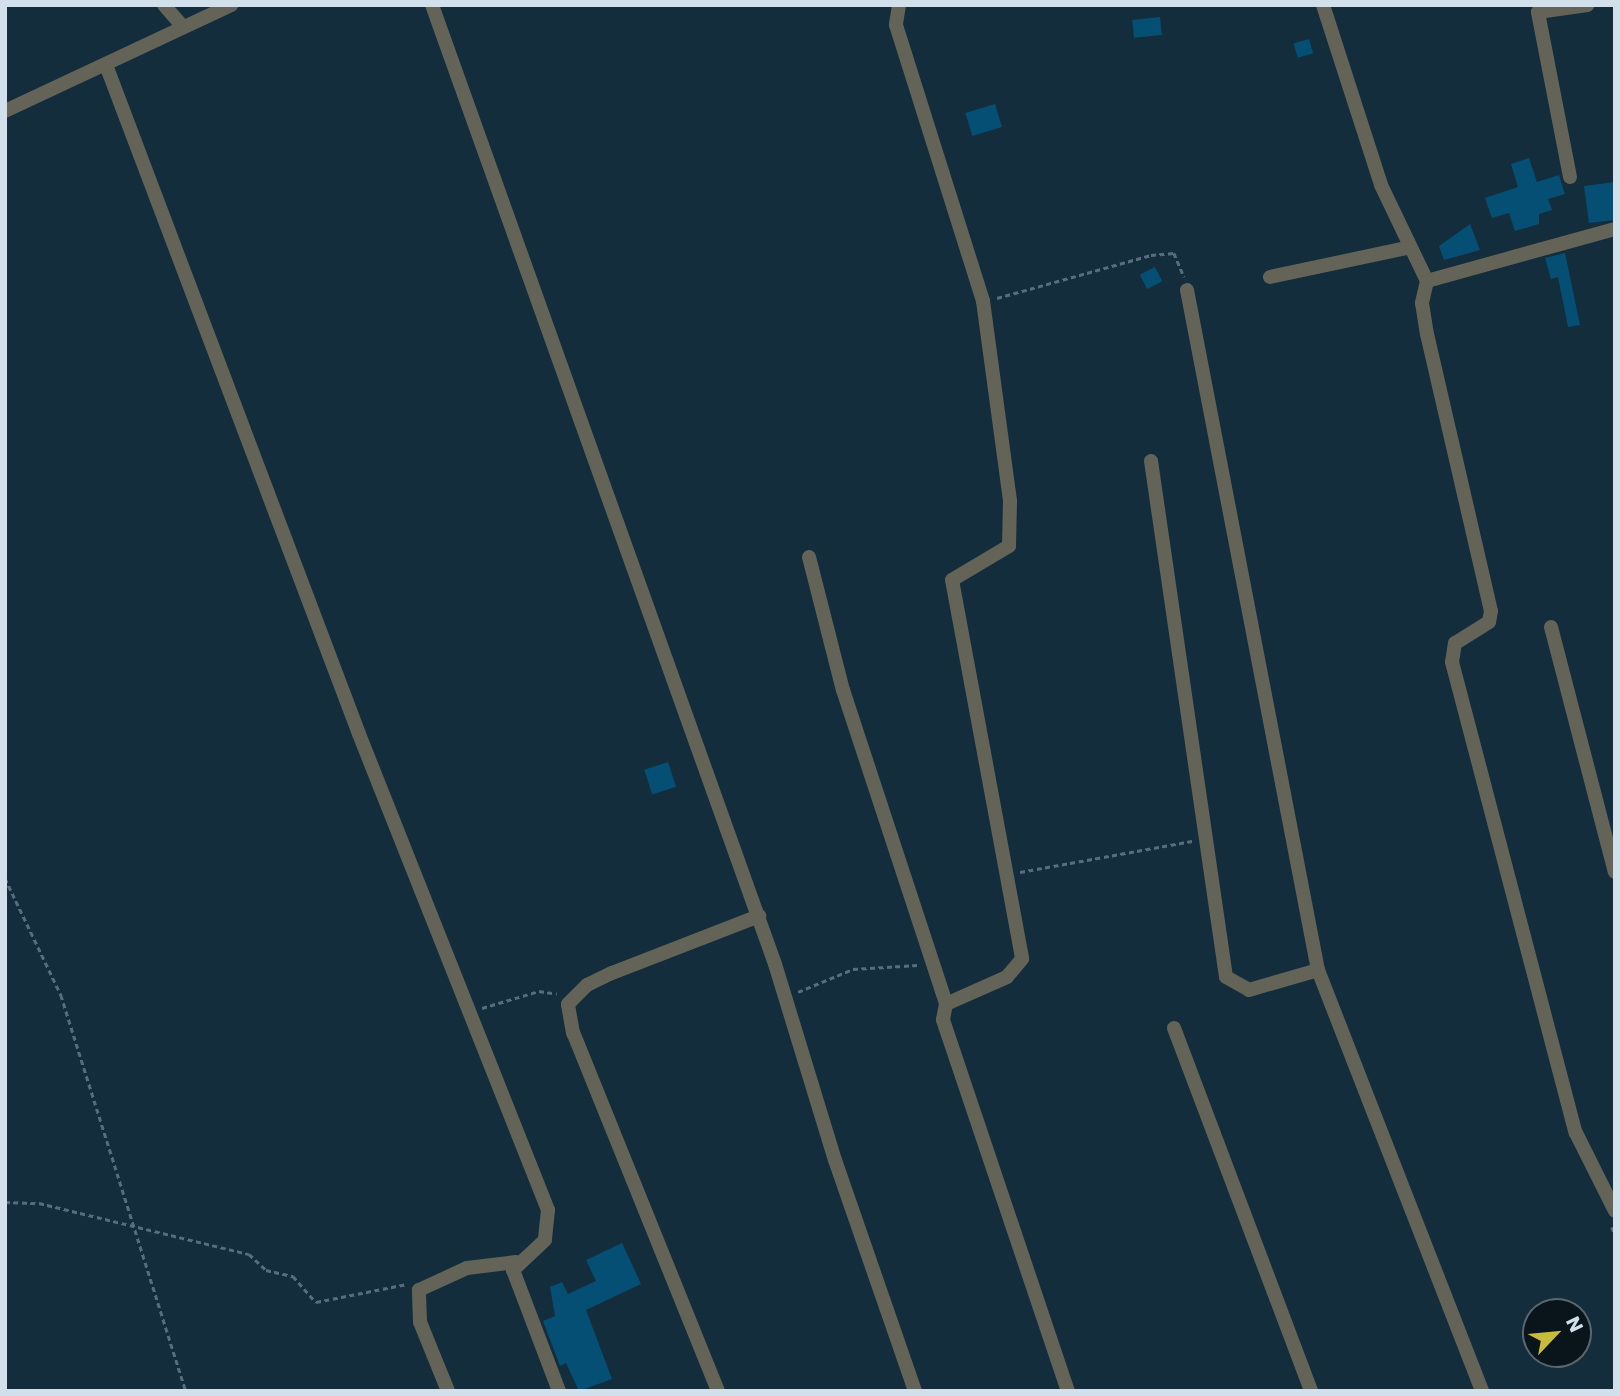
<!DOCTYPE html>
<style>
body{margin:0}
#map{position:relative;width:1620px;height:1396px;overflow:hidden;background:#142d3d;font-family:Poppins,sans-serif}
div>[style]{position:absolute}
.building>*{inset:0;background:#054f75;transform-origin:0 0}
.path>*{height:2.5px;margin-top:-1.25px;transform-origin:0;background:repeating-linear-gradient(90deg,#586d7c 0 5px,transparent 0 8.5px)}
.minor>*{height:14px;margin:-7px;padding:0 7px;transform-origin:7px;border-radius:7px;background:#646357}
span{translate:-50% -50%;white-space:nowrap;text-align:center;line-height:1.15;-webkit-text-stroke:6px #0a141b;paint-order:stroke}
.frame{position:absolute;inset:0;border:7px solid #d2e0eb;pointer-events:none}
.north{position:absolute;left:1522px;top:1298px;width:70px;height:70px;box-sizing:border-box;background:#0a141b;border:2px solid #5a666e;border-radius:50%;rotate:64deg;font-size:19px;font-weight:700;line-height:28px;text-align:center;color:#d2e0eb}
.north::after{content:'';display:block;margin:auto;width:24px;height:32px;background:#c7bb3c;clip-path:polygon(50% 0,100% 100%,50% 72%,0 100%)}
</style>
<div id="map">
<div class="building">
<i style="left:1160px;top:17px;width:18px;height:28px;rotate:84deg"></i>
<i style="left:1309px;top:39px;width:15px;height:16px;rotate:74deg"></i>
<i style="left:995px;top:104px;width:24px;height:31px;rotate:73deg"></i>
<i style="clip-path:polygon(1529px 158px,1537px 182px,1559px 175px,1565px 194px,1548px 199px,1552px 210px,1539px 214px,1539px 224px,1515px 231px,1509px 213px,1492px 218px,1485px 198px,1518px 187px,1511px 164px)"></i>
<i style="clip-path:polygon(1615px 182px,1615px 220px,1589px 223px,1584px 186px)"></i>
<i style="clip-path:polygon(1470px 224px,1480px 250px,1444px 260px,1439px 246px)"></i>
<i style="clip-path:polygon(1565px 253px,1580px 325px,1568px 327px,1558px 277px,1551px 279px,1545px 258px)"></i>
<i style="left:1155px;top:267px;width:16px;height:17px;rotate:63deg"></i>
<i style="left:668px;top:762px;width:26px;height:25px;rotate:72deg"></i>
<i style="clip-path:polygon(622px 1243px,641px 1284px,586px 1310px,612px 1379px,579px 1391px,566px 1363px,560px 1366px,543px 1321px,555px 1316px,550px 1287px,562px 1282px,568px 1294px,596px 1281px,586px 1260px)"></i>
</div>
<div class="path">
<i style="left:997px;top:298px;width:160px;rotate:-15.6deg"></i>
<i style="left:1151px;top:255px;width:23px;rotate:-5deg"></i>
<i style="left:1174px;top:253px;width:26px;rotate:67deg"></i>
<i style="left:1020px;top:872px;width:175px;rotate:-10.2deg"></i>
<i style="left:5px;top:878px;width:130px;rotate:64.4deg"></i>
<i style="left:61px;top:995px;width:415px;rotate:72.5deg"></i>
<i style="left:798px;top:992px;width:60px;rotate:-22.7deg"></i>
<i style="left:853px;top:969px;width:65px;rotate:-3.5deg"></i>
<i style="left:482px;top:1008px;width:59px;rotate:-16.6deg"></i>
<i style="left:539px;top:991px;width:18px;rotate:9deg"></i>
<i style="left:5px;top:1202px;width:34px;rotate:2deg"></i>
<i style="left:39px;top:1203px;width:216px;rotate:13.7deg"></i>
<i style="left:249px;top:1254px;width:23px;rotate:43deg"></i>
<i style="left:266px;top:1270px;width:28px;rotate:13deg"></i>
<i style="left:293px;top:1276px;width:35px;rotate:49deg"></i>
<i style="left:316px;top:1302px;width:93px;rotate:-11.2deg"></i>
<i style="left:1612px;top:1227px;width:9px;rotate:69deg"></i>
</div>
<div class="minor">
<i style="left:164px;top:5px;width:29px;rotate:49deg"></i>
<i style="left:432px;top:5px;width:1018px;rotate:70.32deg"></i>
<i style="left:775px;top:964px;width:205px;rotate:73deg"></i>
<i style="left:835px;top:1160px;width:244px;rotate:70.9deg"></i>
<i style="left:899px;top:5px;width:20px;rotate:99deg"></i>
<i style="left:896px;top:25px;width:289px;rotate:72.5deg"></i>
<i style="left:983px;top:301px;width:202px;rotate:82.3deg"></i>
<i style="left:1010px;top:501px;width:45px;rotate:91.3deg"></i>
<i style="left:1009px;top:546px;width:66px;rotate:149.2deg"></i>
<i style="left:952px;top:580px;width:385px;rotate:79.5deg"></i>
<i style="left:1022px;top:959px;width:23px;rotate:130deg"></i>
<i style="left:1007px;top:977px;width:67px;rotate:156.1deg"></i>
<i style="left:946px;top:1004px;width:16px;rotate:101deg"></i>
<i style="left:943px;top:1020px;width:391px;rotate:71.4deg"></i>
<i style="left:1323px;top:5px;width:189px;rotate:72.1deg"></i>
<i style="left:1381px;top:185px;width:106px;rotate:64.4deg"></i>
<i style="left:1427px;top:281px;width:195px;rotate:-15.5deg"></i>
<i style="left:106px;top:65px;width:715px;rotate:69.28deg"></i>
<i style="left:359px;top:734px;width:512px;rotate:68.34deg"></i>
<i style="left:548px;top:1210px;width:30px;rotate:96deg"></i>
<i style="left:545px;top:1240px;width:44px;rotate:136.8deg"></i>
<i style="left:513px;top:1270px;width:129px;rotate:69.2deg"></i>
<i style="left:5px;top:111px;width:250px;rotate:-25.1deg"></i>
<i style="left:1570px;top:177px;width:168px;rotate:-101deg"></i>
<i style="left:1538px;top:12px;width:50px;rotate:-8deg"></i>
<i style="left:1270px;top:277px;width:140px;rotate:-12deg"></i>
<i style="left:1427px;top:281px;width:23px;rotate:103deg"></i>
<i style="left:1422px;top:303px;width:31px;rotate:81deg"></i>
<i style="left:1427px;top:334px;width:284px;rotate:77deg"></i>
<i style="left:1491px;top:611px;width:11px;rotate:100deg"></i>
<i style="left:1489px;top:622px;width:40px;rotate:148deg"></i>
<i style="left:1455px;top:643px;width:19px;rotate:99deg"></i>
<i style="left:1452px;top:662px;width:487px;rotate:75.3deg"></i>
<i style="left:1576px;top:1133px;width:87px;rotate:63.4deg"></i>
<i style="left:1187px;top:290px;width:693px;rotate:79.1deg"></i>
<i style="left:1318px;top:970px;width:452px;rotate:68.7deg"></i>
<i style="left:1151px;top:461px;width:521px;rotate:81.73deg"></i>
<i style="left:1226px;top:977px;width:26px;rotate:29deg"></i>
<i style="left:1249px;top:990px;width:72px;rotate:-16.2deg"></i>
<i style="left:809px;top:557px;width:137px;rotate:75.7deg"></i>
<i style="left:843px;top:690px;width:330px;rotate:71.8deg"></i>
<i style="left:1551px;top:627px;width:253px;rotate:75.4deg"></i>
<i style="left:1174px;top:1028px;width:388px;rotate:69.3deg"></i>
<i style="left:448px;top:1391px;width:74px;rotate:-112.1deg"></i>
<i style="left:420px;top:1322px;width:32px;rotate:-92deg"></i>
<i style="left:419px;top:1290px;width:53px;rotate:-24.6deg"></i>
<i style="left:467px;top:1268px;width:49px;rotate:-7deg"></i>
<i style="left:718px;top:1391px;width:386px;rotate:-112deg"></i>
<i style="left:573px;top:1033px;width:29px;rotate:-100deg"></i>
<i style="left:568px;top:1004px;width:27px;rotate:-45deg"></i>
<i style="left:587px;top:985px;width:28px;rotate:-26deg"></i>
<i style="left:612px;top:973px;width:158px;rotate:-21.2deg"></i>
</div>
<div class="frame"></div>
<div class="north">N</div>
</div>
